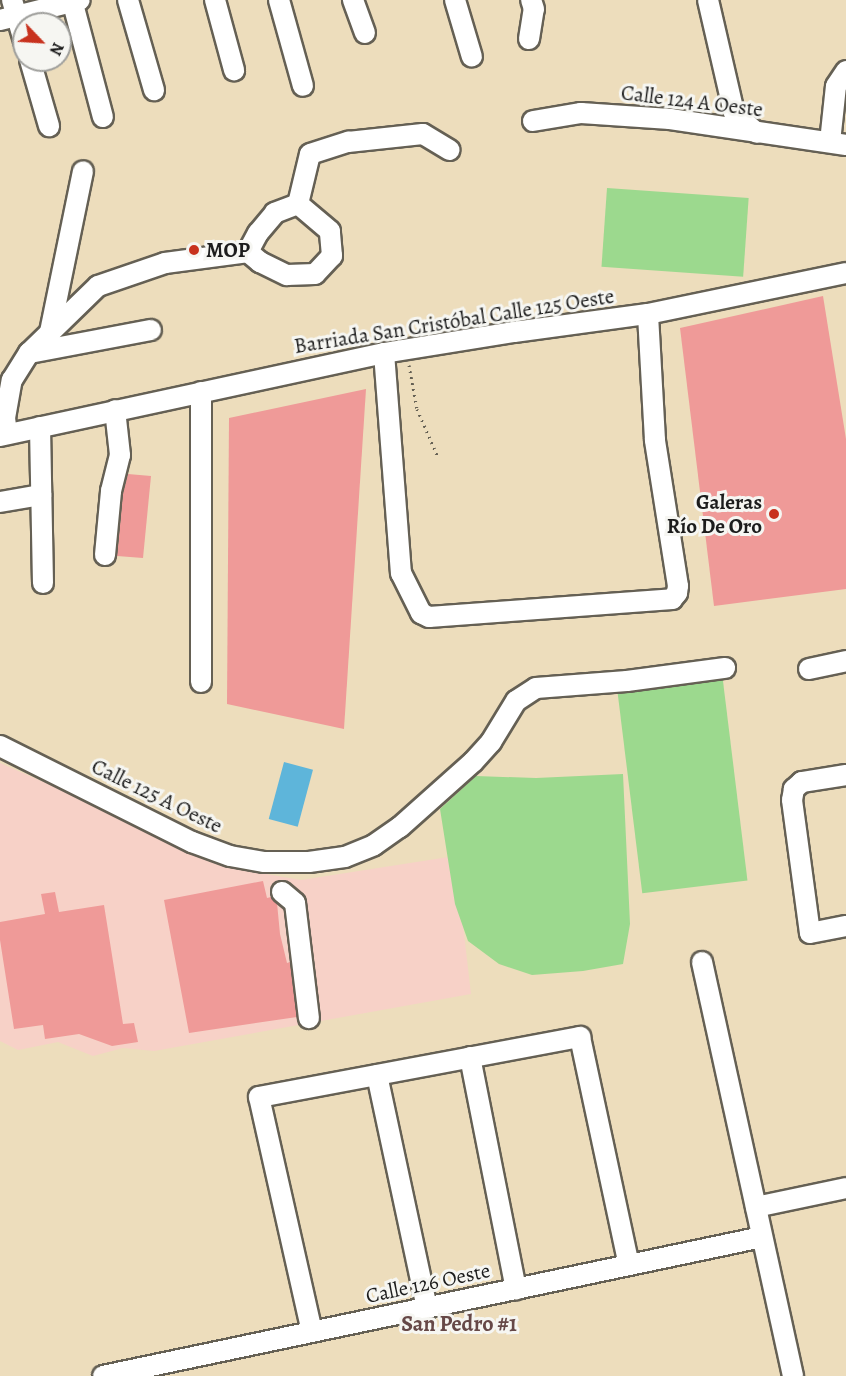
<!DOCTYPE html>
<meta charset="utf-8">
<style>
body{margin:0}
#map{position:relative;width:846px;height:1376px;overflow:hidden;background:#edddbc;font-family:Alegreya,serif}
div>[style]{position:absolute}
.built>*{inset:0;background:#f7d1c7}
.green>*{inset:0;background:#9cd98e;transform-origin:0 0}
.water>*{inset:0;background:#5eb5da;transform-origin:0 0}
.building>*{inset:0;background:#ef9a98}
.path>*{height:3px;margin-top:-1.5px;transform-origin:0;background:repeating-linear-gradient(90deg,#656054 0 1.5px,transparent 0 6px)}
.roads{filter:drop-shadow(2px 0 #656054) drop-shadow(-2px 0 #656054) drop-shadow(0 2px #656054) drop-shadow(0 -2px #656054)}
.minor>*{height:20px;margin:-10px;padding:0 10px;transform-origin:10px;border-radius:10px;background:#fff}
.dots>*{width:16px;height:16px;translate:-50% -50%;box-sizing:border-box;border:3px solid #f6f6f2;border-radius:50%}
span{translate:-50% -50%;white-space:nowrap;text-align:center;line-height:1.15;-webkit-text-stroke:6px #f6f6f2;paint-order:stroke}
.street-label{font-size:21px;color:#1c1c1c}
.poi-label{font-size:21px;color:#1c1c1c;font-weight:700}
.left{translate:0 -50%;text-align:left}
.right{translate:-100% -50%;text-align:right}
.neighbourhood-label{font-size:22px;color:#664847;font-weight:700}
.north{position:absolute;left:12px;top:12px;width:60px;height:60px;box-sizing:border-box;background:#f6f6f2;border:2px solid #9f9f9c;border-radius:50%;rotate:115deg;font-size:16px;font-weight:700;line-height:24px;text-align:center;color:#1c1c1c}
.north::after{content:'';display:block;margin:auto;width:21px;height:27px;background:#c8321e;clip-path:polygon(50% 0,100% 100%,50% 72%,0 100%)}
</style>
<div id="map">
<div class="built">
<i style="clip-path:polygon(0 763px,138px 823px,230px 868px,301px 880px,455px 856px,471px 994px,154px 1051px,123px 1048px,93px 1056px,58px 1042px,18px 1050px,0 1041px)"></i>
</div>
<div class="green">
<i style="left:607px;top:188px;width:142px;height:79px;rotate:4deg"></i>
<i style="left:722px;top:673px;width:209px;height:106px;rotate:83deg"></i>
<i style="clip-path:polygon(623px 774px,630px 924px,623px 964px,583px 971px,532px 975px,499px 964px,468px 941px,455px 904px,440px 809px,476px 776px,536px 778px)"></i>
</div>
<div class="water">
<i style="left:284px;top:762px;width:30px;height:59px;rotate:15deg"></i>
</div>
<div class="building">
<i style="clip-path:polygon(823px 296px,846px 439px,846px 589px,714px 606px,680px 328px)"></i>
<i style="clip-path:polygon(366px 389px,344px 729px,227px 704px,229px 418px)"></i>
<i style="clip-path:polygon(128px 474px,151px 476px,143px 558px,117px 556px,123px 493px)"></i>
<i style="clip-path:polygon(263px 881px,267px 898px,271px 897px,277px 903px,280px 934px,287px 963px,290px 962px,297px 1017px,189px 1033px,164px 900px)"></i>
<i style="clip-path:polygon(55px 892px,59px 912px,104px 905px,123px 1024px,134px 1023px,138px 1042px,112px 1046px,79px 1034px,45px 1039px,43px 1025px,14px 1029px,0 940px,0 922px,45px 914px,41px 894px)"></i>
</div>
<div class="path">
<i style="left:409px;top:365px;width:45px;rotate:79.7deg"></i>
<i style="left:417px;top:409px;width:52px;rotate:66.4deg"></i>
</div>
<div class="roads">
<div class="minor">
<i style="left:12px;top:0;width:43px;rotate:73.7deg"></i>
<i style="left:72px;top:0;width:121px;rotate:75.2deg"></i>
<i style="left:128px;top:0;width:94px;rotate:73.9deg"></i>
<i style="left:215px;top:0;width:73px;rotate:74.8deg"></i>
<i style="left:279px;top:0;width:89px;rotate:74.4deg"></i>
<i style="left:353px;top:0;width:35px;rotate:70deg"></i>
<i style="left:455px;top:0;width:59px;rotate:73.4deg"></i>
<i style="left:708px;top:0;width:116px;rotate:77deg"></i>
<i style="left:734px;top:113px;width:30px;rotate:41deg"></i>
<i style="left:0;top:20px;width:82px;rotate:-14deg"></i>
<i style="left:529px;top:39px;width:30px;rotate:-81deg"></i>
<i style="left:534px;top:9px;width:9px;rotate:-108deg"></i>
<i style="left:30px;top:60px;width:69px;rotate:73.9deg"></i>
<i style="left:533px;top:121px;width:49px;rotate:-9.5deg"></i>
<i style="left:581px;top:113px;width:89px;rotate:3.9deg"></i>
<i style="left:670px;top:119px;width:178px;rotate:8.4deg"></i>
<i style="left:830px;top:142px;width:56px;rotate:-83.9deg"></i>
<i style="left:836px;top:86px;width:18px;rotate:-56deg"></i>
<i style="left:298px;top:204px;width:51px;rotate:-76.5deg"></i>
<i style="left:310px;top:154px;width:40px;rotate:-18deg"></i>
<i style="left:348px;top:142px;width:75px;rotate:-6.1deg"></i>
<i style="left:423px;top:134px;width:31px;rotate:31deg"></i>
<i style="left:50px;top:332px;width:164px;rotate:-78.4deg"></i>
<i style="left:29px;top:353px;width:124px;rotate:-10.7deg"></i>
<i style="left:384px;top:353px;width:221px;rotate:85.6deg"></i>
<i style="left:401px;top:573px;width:45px;rotate:63.4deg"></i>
<i style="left:421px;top:613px;width:9px;rotate:27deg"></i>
<i style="left:429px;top:617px;width:244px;rotate:-4.2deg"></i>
<i style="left:672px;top:599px;width:8px;rotate:-50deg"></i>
<i style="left:677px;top:593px;width:7px;rotate:-82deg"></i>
<i style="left:678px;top:586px;width:148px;rotate:-99deg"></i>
<i style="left:655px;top:440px;width:126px;rotate:-93.2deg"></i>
<i style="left:201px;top:392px;width:290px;rotate:90deg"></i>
<i style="left:40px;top:427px;width:156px;rotate:88.9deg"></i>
<i style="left:7px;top:434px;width:16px;rotate:-97deg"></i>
<i style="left:5px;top:418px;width:39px;rotate:-80deg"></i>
<i style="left:12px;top:380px;width:32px;rotate:-58deg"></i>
<i style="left:29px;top:353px;width:96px;rotate:-44.2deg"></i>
<i style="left:98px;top:286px;width:71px;rotate:-18.9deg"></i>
<i style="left:165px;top:263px;width:84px;rotate:-7.5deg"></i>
<i style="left:248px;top:252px;width:16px;rotate:40deg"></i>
<i style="left:260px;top:262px;width:30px;rotate:26deg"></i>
<i style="left:287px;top:275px;width:28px;rotate:-2deg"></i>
<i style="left:315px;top:274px;width:25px;rotate:-47deg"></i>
<i style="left:332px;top:256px;width:25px;rotate:-95deg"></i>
<i style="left:330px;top:231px;width:42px;rotate:-139.8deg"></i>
<i style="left:298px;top:204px;width:25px;rotate:159deg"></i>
<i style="left:275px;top:213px;width:26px;rotate:130deg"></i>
<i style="left:258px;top:233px;width:21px;rotate:118deg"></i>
<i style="left:0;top:436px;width:393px;rotate:-12.2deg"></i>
<i style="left:384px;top:353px;width:132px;rotate:-9.2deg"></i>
<i style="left:514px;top:332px;width:135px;rotate:-7.7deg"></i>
<i style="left:648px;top:314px;width:202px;rotate:-11.7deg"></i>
<i style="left:0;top:502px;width:42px;rotate:-9.7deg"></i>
<i style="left:105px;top:555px;width:64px;rotate:-84.6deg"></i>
<i style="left:111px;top:491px;width:37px;rotate:-76deg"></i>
<i style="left:120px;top:455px;width:45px;rotate:-96.3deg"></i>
<i style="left:809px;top:669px;width:38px;rotate:-12deg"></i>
<i style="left:0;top:746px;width:215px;rotate:26.6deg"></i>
<i style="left:192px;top:842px;width:40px;rotate:20.2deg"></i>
<i style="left:230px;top:856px;width:35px;rotate:10deg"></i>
<i style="left:264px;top:862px;width:45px"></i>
<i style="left:309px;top:862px;width:36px;rotate:-8deg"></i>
<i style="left:345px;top:857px;width:31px;rotate:-22deg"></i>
<i style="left:374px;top:845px;width:32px;rotate:-35deg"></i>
<i style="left:400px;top:827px;width:98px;rotate:-41.7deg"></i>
<i style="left:473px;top:762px;width:27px;rotate:-48deg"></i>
<i style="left:491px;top:742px;width:48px;rotate:-58.6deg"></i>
<i style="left:516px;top:701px;width:24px;rotate:-33deg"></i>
<i style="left:536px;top:688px;width:91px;rotate:-4.4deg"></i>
<i style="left:627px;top:681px;width:99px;rotate:-7.6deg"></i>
<i style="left:846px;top:775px;width:45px;rotate:171deg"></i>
<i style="left:802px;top:782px;width:11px;rotate:139deg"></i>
<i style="left:794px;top:789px;width:11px;rotate:100deg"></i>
<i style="left:792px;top:800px;width:134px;rotate:82.3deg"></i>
<i style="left:810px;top:933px;width:37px;rotate:-11deg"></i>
<i style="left:282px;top:892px;width:17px;rotate:40deg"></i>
<i style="left:295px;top:903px;width:116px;rotate:83.1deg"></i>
<i style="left:702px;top:962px;width:424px;rotate:77.6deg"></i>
<i style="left:470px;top:1057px;width:237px;rotate:78.8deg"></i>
<i style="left:377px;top:1075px;width:238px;rotate:77.9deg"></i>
<i style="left:756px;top:1207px;width:92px;rotate:-11.9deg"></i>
<i style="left:312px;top:1332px;width:241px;rotate:-102.7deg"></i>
<i style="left:259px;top:1097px;width:327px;rotate:-10.6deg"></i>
<i style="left:580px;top:1037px;width:233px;rotate:77.9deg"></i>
<i style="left:103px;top:1376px;width:673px;rotate:-11.91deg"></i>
</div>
</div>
<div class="dots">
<i style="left:194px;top:250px;background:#c8321e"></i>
<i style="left:774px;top:514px;background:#c8321e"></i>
</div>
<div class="street-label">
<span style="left:692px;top:101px;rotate:7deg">Calle 124 A Oeste</span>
<span style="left:454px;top:321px;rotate:-9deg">Barriada San Cristóbal Calle 125 Oeste</span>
<span style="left:157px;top:796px;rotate:26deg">Calle 125 A Oeste</span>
<span style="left:428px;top:1283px;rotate:-12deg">Calle 126 Oeste</span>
</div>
<div class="poi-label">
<span class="left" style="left:206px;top:250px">MOP</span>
<span class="right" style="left:762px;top:514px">Galeras<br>Río De Oro</span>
</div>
<div class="neighbourhood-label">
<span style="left:459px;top:1325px">San Pedro #1</span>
</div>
<div class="north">N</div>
</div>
